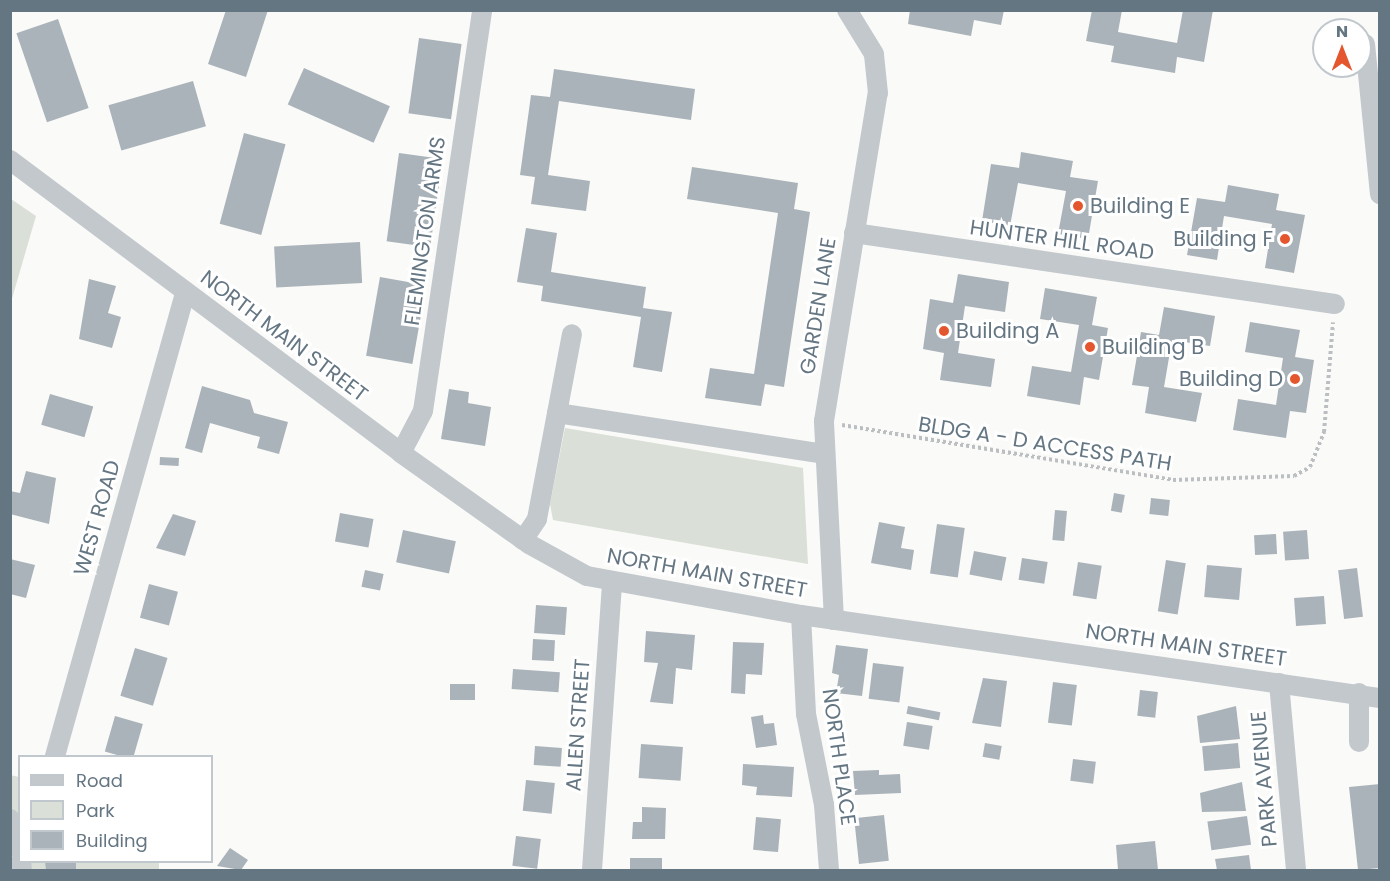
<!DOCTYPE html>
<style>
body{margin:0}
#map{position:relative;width:1390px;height:881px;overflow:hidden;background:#fafaf8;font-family:Poppins,sans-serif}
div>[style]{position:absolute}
.green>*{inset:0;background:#dadfd7}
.building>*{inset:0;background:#aab3b9;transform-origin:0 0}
.path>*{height:4px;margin-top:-2px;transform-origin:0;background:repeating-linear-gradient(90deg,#bbbfc2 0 3px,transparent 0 6px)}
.minor>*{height:20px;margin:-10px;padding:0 10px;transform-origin:10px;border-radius:10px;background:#c3c8cc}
.dots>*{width:16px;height:16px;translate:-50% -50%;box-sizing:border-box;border:3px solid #fff;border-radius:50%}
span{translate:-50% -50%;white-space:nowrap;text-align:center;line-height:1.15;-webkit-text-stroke:6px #fff;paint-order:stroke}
.poi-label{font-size:21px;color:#657683}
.left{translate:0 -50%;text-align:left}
.right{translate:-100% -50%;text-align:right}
.street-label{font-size:21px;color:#657683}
.frame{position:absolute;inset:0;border:12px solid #657683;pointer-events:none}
.legend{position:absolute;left:18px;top:755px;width:195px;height:108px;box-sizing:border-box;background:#fff;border:2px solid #c1c8cd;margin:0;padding:8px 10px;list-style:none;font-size:18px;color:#657683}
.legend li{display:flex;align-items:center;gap:12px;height:30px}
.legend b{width:30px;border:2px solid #c1c8cd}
.north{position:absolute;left:1312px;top:18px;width:60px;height:60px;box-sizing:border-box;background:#fff;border:2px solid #c1c8cd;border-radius:50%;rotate:0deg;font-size:16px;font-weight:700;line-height:24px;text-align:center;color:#657683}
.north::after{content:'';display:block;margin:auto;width:21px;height:27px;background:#e4572e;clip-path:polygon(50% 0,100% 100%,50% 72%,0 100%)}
</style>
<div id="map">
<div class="green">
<i style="clip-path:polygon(11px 199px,36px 216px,11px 302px)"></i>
<i style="clip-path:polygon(565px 428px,803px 468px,808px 564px,553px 520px,550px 504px)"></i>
<i style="clip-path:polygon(10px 775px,19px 777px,20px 862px,159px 862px,159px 870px,11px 870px)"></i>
</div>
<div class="building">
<i style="clip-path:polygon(226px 10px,268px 10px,246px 77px,208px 64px)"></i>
<i style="clip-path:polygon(910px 10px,1004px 10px,1001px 25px,974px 20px,971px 36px,908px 24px)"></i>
<i style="clip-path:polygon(1092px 10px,1122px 10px,1118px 32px,1177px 43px,1183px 10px,1213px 10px,1204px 62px,1177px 57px,1175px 73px,1111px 62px,1114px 46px,1086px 41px)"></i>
<i style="left:58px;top:19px;width:94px;height:44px;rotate:71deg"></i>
<i style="left:419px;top:38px;width:43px;height:76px;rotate:8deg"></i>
<i style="left:304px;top:68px;width:94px;height:40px;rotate:24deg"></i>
<i style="clip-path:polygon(554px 69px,695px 89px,691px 120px,559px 101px,548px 175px,590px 181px,586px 211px,531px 204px,535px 177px,520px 175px,531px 95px,550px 97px)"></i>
<i style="left:193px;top:81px;width:47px;height:88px;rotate:74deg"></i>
<i style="left:244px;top:133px;width:43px;height:94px;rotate:15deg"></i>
<i style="clip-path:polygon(1021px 152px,1073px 161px,1070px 177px,1098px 181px,1088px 239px,1058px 234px,1066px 191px,1018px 183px,1010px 226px,982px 221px,991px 164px,1019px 168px)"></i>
<i style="left:399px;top:153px;width:44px;height:89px;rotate:8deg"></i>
<i style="clip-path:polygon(692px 167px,798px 183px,794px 209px,810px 212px,784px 387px,765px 384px,761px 406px,705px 398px,710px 368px,754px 374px,778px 213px,687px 199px)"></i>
<i style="clip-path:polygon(1228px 185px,1279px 194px,1276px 210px,1305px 215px,1294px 273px,1265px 268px,1272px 224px,1224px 216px,1217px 260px,1187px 255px,1197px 198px,1225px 202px)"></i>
<i style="clip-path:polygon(526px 228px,557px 233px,551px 272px,646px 287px,643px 308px,672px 312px,662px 372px,633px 367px,641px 317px,541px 301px,543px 286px,517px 282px)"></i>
<i style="left:360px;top:242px;width:41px;height:86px;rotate:87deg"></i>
<i style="clip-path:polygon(958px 274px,1009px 282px,1005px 312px,965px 306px,958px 353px,995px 359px,991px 387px,940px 380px,944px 353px,923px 349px,930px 299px,953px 303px)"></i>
<i style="left:380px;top:277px;width:47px;height:80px;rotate:10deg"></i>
<i style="clip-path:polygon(89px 279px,116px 286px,108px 313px,121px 317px,112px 348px,79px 339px)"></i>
<i style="clip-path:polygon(1045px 288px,1097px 297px,1092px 325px,1108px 328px,1099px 380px,1084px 377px,1080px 405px,1027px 396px,1032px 366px,1071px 372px,1079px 325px,1040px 319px)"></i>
<i style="clip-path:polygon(1164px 307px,1215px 316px,1210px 346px,1172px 340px,1164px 387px,1202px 393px,1196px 422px,1145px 413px,1149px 387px,1132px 385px,1141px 332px,1159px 335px)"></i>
<i style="clip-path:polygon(1250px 322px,1300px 330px,1295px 357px,1314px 360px,1306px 413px,1290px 411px,1286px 438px,1233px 430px,1238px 399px,1276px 405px,1283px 358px,1245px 352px)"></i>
<i style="clip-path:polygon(202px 386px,250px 400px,254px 413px,288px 422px,279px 454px,257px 448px,260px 437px,210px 423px,202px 453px,185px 448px)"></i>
<i style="clip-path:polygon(449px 389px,469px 392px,468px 403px,491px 407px,485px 446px,441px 439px)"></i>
<i style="left:50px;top:394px;width:45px;height:32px;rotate:16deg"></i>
<i style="left:160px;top:457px;width:19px;height:8px;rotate:3deg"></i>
<i style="clip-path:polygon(26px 471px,56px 478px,49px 524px,10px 514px,10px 491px,20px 493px)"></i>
<i style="left:1114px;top:493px;width:11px;height:18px;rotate:10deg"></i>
<i style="left:1151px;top:498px;width:19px;height:16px;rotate:6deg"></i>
<i style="left:1055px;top:510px;width:12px;height:30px;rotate:5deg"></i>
<i style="left:340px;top:513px;width:34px;height:29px;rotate:10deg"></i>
<i style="clip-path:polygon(173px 514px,196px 521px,185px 556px,156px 548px)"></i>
<i style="clip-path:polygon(879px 522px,905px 527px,901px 548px,914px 550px,911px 570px,871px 563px)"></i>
<i style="left:937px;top:524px;width:28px;height:50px;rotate:8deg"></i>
<i style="left:403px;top:530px;width:54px;height:33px;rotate:12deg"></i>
<i style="left:1307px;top:530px;width:29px;height:24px;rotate:86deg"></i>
<i style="left:1276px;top:534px;width:20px;height:22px;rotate:87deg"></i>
<i style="left:974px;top:551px;width:33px;height:24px;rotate:11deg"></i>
<i style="left:1022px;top:558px;width:26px;height:22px;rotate:9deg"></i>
<i style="clip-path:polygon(10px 559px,35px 565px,26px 598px,10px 594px)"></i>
<i style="left:1166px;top:560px;width:20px;height:52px;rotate:9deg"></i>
<i style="left:1078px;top:562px;width:24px;height:34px;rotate:9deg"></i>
<i style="left:1207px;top:565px;width:35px;height:32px;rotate:5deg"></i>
<i style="left:1357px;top:568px;width:49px;height:19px;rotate:83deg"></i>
<i style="left:365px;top:570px;width:19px;height:17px;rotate:12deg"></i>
<i style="left:149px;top:584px;width:30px;height:35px;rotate:15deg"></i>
<i style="left:1324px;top:596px;width:28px;height:30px;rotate:86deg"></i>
<i style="left:536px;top:605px;width:31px;height:28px;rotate:4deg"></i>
<i style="clip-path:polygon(646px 631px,695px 635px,692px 670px,676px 668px,673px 704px,650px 702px,658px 663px,644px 662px)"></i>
<i style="left:533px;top:639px;width:22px;height:21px;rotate:3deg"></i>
<i style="clip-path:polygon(733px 642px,764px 643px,762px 675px,746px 674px,745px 694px,731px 693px)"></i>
<i style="clip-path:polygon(836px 645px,868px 649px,862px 696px,836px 693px,839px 675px,832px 673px)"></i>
<i style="left:135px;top:648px;width:34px;height:50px;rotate:17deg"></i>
<i style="left:873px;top:663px;width:31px;height:36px;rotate:7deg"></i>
<i style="left:513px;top:669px;width:47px;height:20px;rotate:4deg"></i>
<i style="clip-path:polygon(983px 678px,1007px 681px,1001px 727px,972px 723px)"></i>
<i style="left:1053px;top:682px;width:24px;height:41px;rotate:7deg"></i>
<i style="left:450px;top:684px;width:25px;height:16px"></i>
<i style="left:1140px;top:690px;width:18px;height:26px;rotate:6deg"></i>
<i style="left:908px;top:706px;width:33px;height:8px;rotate:11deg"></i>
<i style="clip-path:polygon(1236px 706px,1240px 739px,1200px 743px,1197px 716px)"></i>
<i style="clip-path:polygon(763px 715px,764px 724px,774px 723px,777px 745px,756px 748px,751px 717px)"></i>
<i style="left:115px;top:716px;width:29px;height:37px;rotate:16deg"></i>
<i style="left:907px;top:722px;width:26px;height:24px;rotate:9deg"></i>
<i style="left:985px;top:743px;width:17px;height:14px;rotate:10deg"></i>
<i style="left:1238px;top:743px;width:25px;height:36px;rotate:85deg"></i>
<i style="left:641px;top:744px;width:42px;height:34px;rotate:4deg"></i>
<i style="left:535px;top:746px;width:27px;height:19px;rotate:4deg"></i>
<i style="left:1073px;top:759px;width:23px;height:22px;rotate:7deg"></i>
<i style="clip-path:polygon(743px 764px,794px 767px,792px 797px,756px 795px,757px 787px,742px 785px)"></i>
<i style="clip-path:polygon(879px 770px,879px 775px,900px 774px,901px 793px,855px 795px,853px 771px)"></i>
<i style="left:526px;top:780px;width:29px;height:31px;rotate:6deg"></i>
<i style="clip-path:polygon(1242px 782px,1246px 811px,1202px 812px,1200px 793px)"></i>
<i style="clip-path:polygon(1380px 784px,1380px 868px,1358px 870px,1349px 787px)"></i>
<i style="clip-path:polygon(642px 807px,666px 808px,665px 839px,632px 839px,633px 822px,642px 822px)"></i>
<i style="left:884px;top:815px;width:46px;height:30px;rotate:84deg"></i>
<i style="left:1247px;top:816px;width:29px;height:40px;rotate:82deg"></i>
<i style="left:756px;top:817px;width:25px;height:33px;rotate:5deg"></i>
<i style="left:516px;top:836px;width:25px;height:30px;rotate:7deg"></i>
<i style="clip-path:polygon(1155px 841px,1158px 870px,1118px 870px,1116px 845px)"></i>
<i style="clip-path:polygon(230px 848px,248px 860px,241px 870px,217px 866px)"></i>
<i style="clip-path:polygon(1249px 855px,1251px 870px,1217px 870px,1215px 859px)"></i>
<i style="left:630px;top:858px;width:32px;height:12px"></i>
<i style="clip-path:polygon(45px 862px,76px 862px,76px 869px,46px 870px)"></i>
</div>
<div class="path">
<i style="left:842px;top:425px;width:336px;rotate:9.4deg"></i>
<i style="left:1173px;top:480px;width:121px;rotate:-1.9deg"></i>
<i style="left:1294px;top:476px;width:18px;rotate:-29deg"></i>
<i style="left:1310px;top:467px;width:38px;rotate:-68deg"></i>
<i style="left:1324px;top:432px;width:110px;rotate:-85.3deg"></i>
</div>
<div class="minor">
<i style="left:1365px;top:44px;width:151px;rotate:84.3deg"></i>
<i style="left:10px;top:160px;width:489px;rotate:36.8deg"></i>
<i style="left:401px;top:453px;width:157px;rotate:35.4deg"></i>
<i style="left:529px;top:544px;width:66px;rotate:28.9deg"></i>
<i style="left:587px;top:576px;width:218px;rotate:10.3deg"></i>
<i style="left:801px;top:615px;width:585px;rotate:8.16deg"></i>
<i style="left:854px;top:233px;width:486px;rotate:8.4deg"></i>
<i style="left:557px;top:413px;width:270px;rotate:8.7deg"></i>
<i style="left:401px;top:453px;width:47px;rotate:-62.4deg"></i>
<i style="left:423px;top:411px;width:405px;rotate:-81.6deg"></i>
<i style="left:523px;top:540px;width:25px;rotate:-56deg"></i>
<i style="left:537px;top:519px;width:188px;rotate:-79.3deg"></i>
<i style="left:801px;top:615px;width:99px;rotate:87.1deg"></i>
<i style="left:806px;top:714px;width:93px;rotate:78.8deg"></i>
<i style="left:824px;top:805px;width:65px;rotate:85.6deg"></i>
<i style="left:834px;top:620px;width:199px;rotate:-92.9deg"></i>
<i style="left:824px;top:421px;width:332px;rotate:-80.7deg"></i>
<i style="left:878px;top:93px;width:39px;rotate:-96deg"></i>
<i style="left:874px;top:54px;width:52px;rotate:-121.5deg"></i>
<i style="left:1279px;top:683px;width:188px;rotate:84.8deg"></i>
<i style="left:1359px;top:693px;width:49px;rotate:90deg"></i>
<i style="left:55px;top:756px;width:482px;rotate:-74.3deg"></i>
<i style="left:10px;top:819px;width:32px;rotate:72deg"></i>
<i style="left:21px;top:862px;width:8px;rotate:83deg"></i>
<i style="left:592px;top:870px;width:289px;rotate:-86deg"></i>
</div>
<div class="dots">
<i style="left:1078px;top:206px;background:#e4572e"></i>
<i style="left:1285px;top:239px;background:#e4572e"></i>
<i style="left:944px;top:331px;background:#e4572e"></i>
<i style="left:1090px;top:347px;background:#e4572e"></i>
<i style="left:1295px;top:379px;background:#e4572e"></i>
</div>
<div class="poi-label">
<span class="left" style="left:1090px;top:206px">Building E</span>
<span class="right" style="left:1273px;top:239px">Building F</span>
<span class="left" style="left:956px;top:331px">Building A</span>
<span class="left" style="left:1102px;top:347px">Building B</span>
<span class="right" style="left:1283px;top:379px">Building D</span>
</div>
<div class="street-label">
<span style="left:425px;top:231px;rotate:-82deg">FLEMINGTON ARMS</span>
<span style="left:1062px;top:240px;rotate:8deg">HUNTER HILL ROAD</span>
<span style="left:818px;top:306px;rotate:-81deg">GARDEN LANE</span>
<span style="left:284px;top:336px;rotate:37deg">NORTH MAIN STREET</span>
<span style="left:1045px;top:444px;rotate:9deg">BLDG A - D ACCESS PATH</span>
<span style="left:97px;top:518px;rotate:-74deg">WEST ROAD</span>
<span style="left:707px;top:573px;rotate:10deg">NORTH MAIN STREET</span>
<span style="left:1186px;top:645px;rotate:8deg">NORTH MAIN STREET</span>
<span style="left:578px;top:725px;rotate:-86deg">ALLEN STREET</span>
<span style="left:839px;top:757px;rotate:82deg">NORTH PLACE</span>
<span style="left:1264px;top:779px;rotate:-95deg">PARK AVENUE</span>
</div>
<div class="frame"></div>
<ul class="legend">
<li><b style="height:8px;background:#c3c8cc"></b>Road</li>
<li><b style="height:16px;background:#dadfd7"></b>Park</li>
<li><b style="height:16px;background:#aab3b9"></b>Building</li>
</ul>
<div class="north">N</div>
</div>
